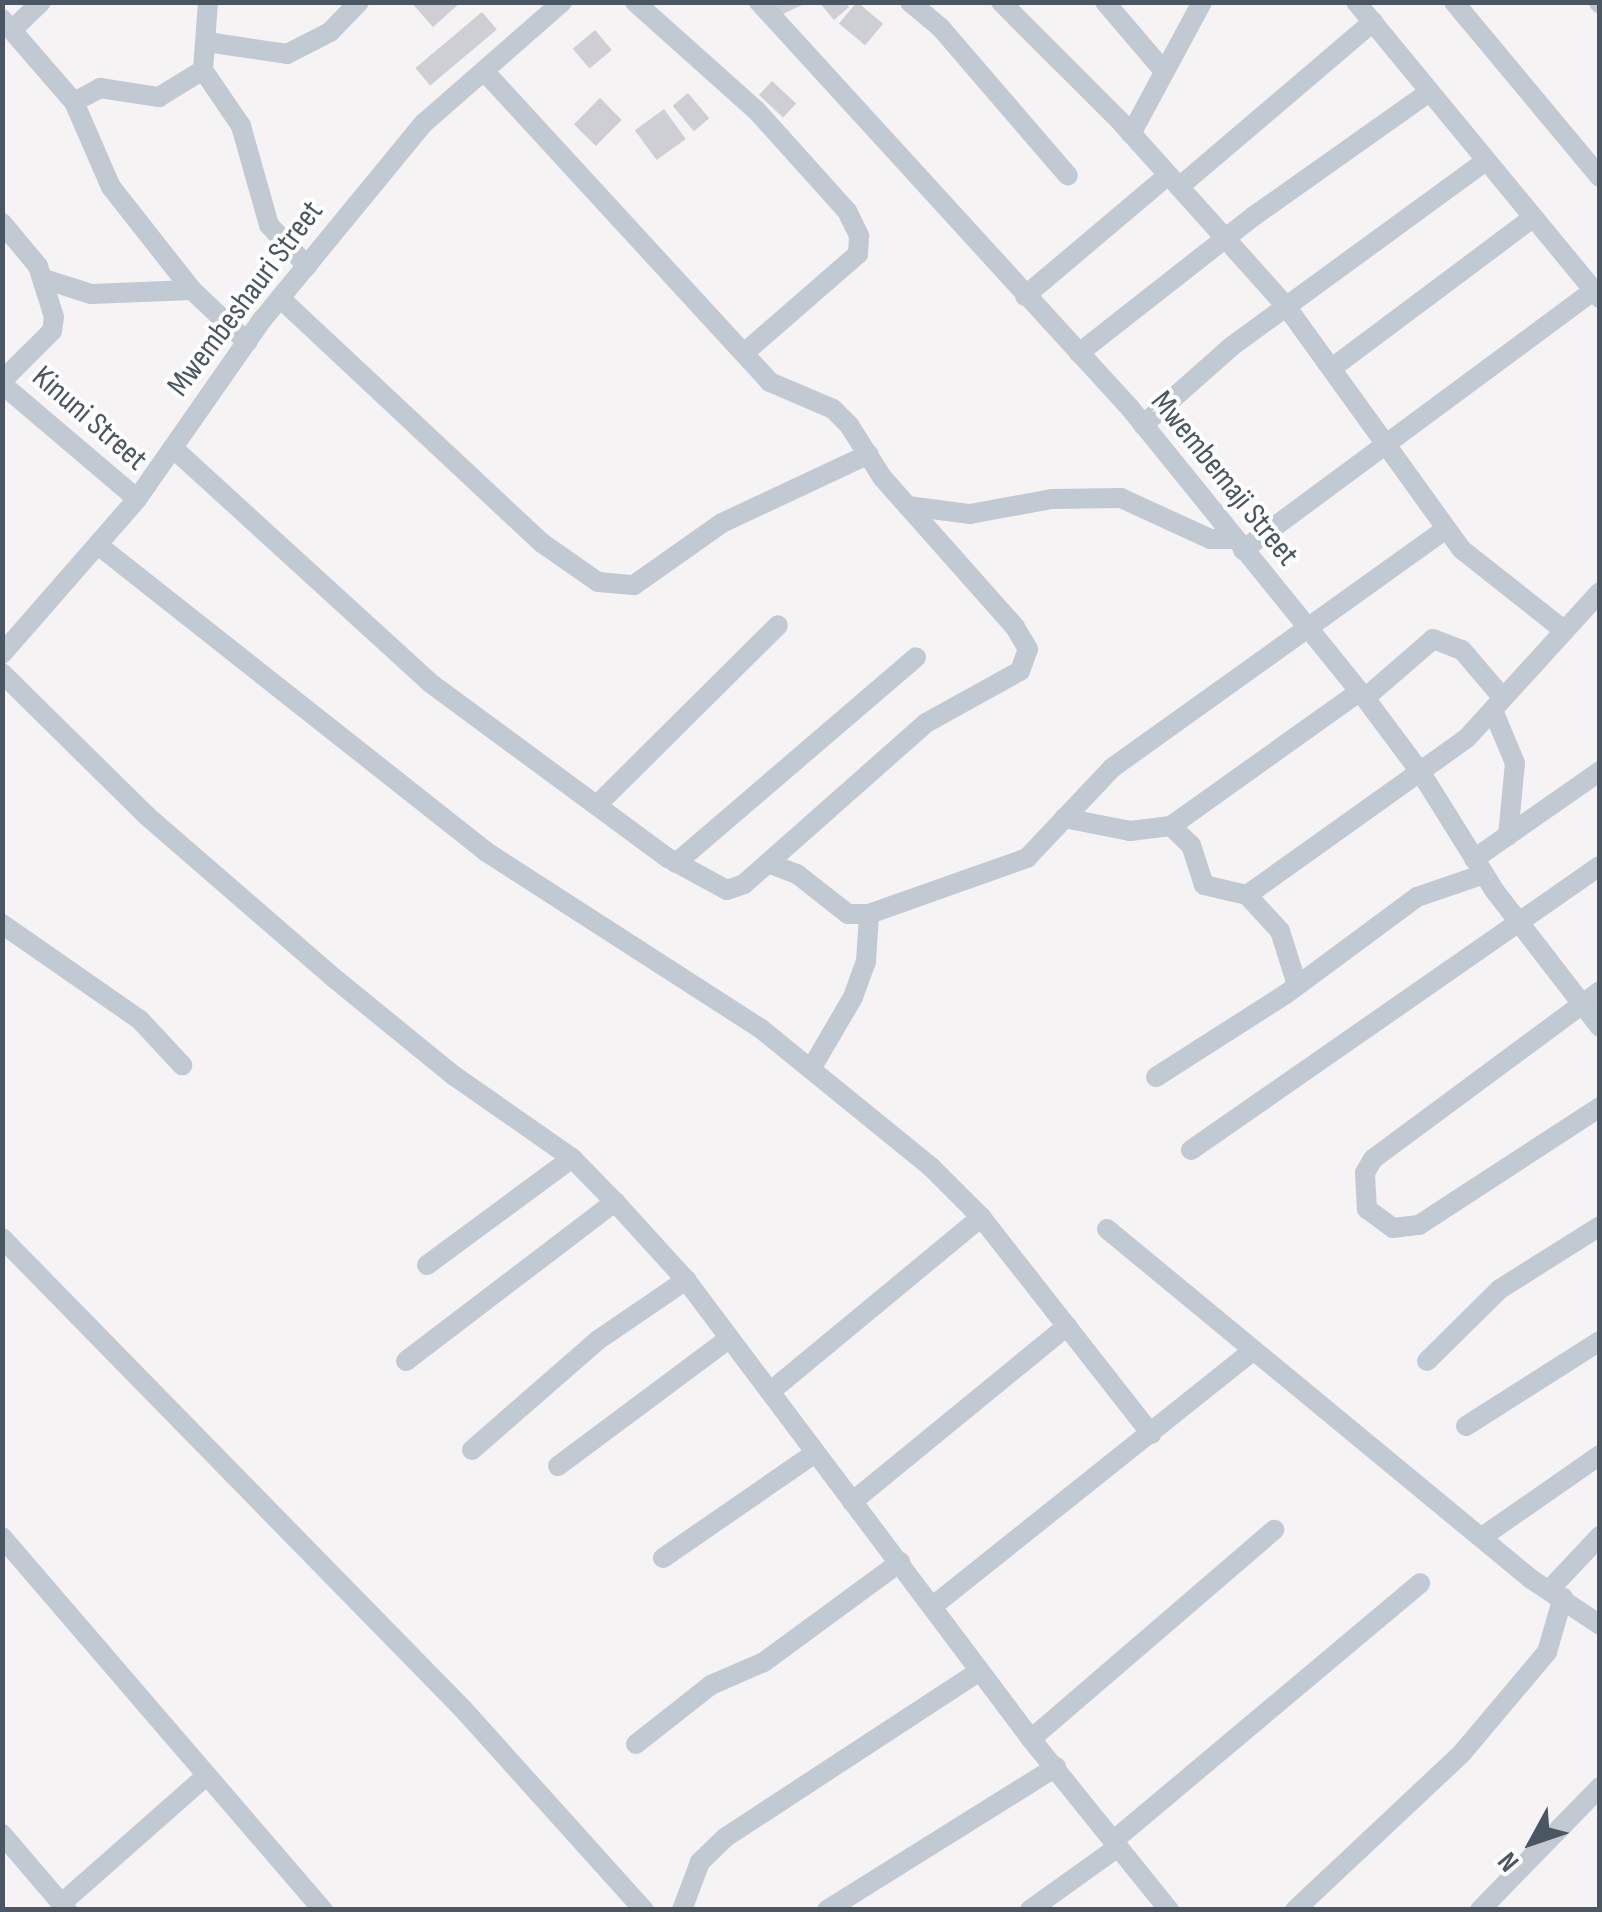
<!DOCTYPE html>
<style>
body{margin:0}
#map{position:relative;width:1602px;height:1912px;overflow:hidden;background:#f5f3f3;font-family:"Sofia Sans Condensed",sans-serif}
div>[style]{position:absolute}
.building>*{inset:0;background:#cdcfd5;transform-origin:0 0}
.minor>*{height:20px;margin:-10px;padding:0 10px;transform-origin:10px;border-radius:10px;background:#c1cad2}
span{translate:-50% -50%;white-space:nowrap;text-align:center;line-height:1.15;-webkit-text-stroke:8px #fff;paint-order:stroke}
.street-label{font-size:32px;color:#4a5661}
.frame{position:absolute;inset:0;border:5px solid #4a5661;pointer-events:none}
.north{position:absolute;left:1482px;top:1792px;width:100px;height:100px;-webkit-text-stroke:8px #fff;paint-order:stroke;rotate:230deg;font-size:28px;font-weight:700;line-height:40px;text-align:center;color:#4a5661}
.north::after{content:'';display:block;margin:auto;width:35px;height:45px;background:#4a5661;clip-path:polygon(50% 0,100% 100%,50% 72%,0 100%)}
</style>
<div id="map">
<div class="building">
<i style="clip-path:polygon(411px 2px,461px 2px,433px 27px)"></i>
<i style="clip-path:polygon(774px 2px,808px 2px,777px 17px,769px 7px)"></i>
<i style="clip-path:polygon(819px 2px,845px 2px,849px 7px,834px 20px)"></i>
<i style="left:857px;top:2px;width:34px;height:28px;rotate:40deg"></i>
<i style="left:482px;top:12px;width:23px;height:87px;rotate:50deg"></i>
<i style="left:595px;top:30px;width:26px;height:29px;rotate:50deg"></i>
<i style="left:772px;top:81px;width:33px;height:19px;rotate:43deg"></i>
<i style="left:688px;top:93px;width:33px;height:20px;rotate:50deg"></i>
<i style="left:600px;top:98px;width:31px;height:37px;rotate:45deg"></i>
<i style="left:664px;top:109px;width:37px;height:36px;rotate:54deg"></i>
</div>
<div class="minor">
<i style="left:208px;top:2px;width:68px;rotate:94.2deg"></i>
<i style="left:203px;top:70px;width:68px;rotate:55.8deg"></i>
<i style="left:241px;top:126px;width:103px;rotate:74.2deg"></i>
<i style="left:269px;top:225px;width:56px;rotate:47.2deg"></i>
<i style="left:635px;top:2px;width:162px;rotate:41.8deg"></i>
<i style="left:756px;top:110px;width:136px;rotate:48deg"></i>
<i style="left:847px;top:211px;width:28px;rotate:64deg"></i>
<i style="left:859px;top:236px;width:18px;rotate:93deg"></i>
<i style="left:858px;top:254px;width:151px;rotate:139deg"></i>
<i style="left:759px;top:2px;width:550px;rotate:47.58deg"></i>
<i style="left:1130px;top:408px;width:373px;rotate:51deg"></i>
<i style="left:1365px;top:698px;width:94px;rotate:53.3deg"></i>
<i style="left:1421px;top:773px;width:138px;rotate:58deg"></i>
<i style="left:1494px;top:890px;width:173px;rotate:52.3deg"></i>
<i style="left:910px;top:2px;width:39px;rotate:40deg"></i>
<i style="left:940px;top:27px;width:196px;rotate:49.3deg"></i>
<i style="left:1001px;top:2px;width:168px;rotate:45deg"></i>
<i style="left:1120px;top:121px;width:249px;rotate:48.1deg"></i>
<i style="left:1286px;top:306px;width:299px;rotate:54.2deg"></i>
<i style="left:1461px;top:549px;width:127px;rotate:38.3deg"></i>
<i style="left:1105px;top:2px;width:89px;rotate:49.5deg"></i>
<i style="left:1356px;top:2px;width:384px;rotate:50.5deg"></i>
<i style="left:1454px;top:2px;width:228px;rotate:50.2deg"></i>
<i style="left:1599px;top:2px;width:2px;rotate:63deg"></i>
<i style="left:2px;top:19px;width:110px;rotate:49.1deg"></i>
<i style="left:74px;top:102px;width:93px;rotate:66.5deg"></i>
<i style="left:111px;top:187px;width:131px;rotate:51.8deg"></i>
<i style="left:192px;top:290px;width:76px;rotate:43.4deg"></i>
<i style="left:12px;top:30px;width:40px;rotate:-44deg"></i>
<i style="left:207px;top:42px;width:81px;rotate:8.5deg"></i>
<i style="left:287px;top:54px;width:48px;rotate:-27.1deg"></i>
<i style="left:330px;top:32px;width:42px;rotate:-46deg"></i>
<i style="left:74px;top:102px;width:30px;rotate:-28deg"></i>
<i style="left:100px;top:88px;width:60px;rotate:8.7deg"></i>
<i style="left:159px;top:97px;width:52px;rotate:-31.5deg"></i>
<i style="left:1131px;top:134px;width:150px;rotate:-61.7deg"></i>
<i style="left:1179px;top:187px;width:255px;rotate:-40.4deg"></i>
<i style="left:2px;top:223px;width:56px;rotate:50.1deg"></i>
<i style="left:38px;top:266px;width:53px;rotate:72.6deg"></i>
<i style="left:54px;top:317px;width:14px;rotate:98deg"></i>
<i style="left:52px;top:331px;width:71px;rotate:135deg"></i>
<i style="left:44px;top:279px;width:49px;rotate:17.7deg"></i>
<i style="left:91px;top:294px;width:101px;rotate:-2.3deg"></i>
<i style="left:1025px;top:296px;width:187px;rotate:-40.2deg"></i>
<i style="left:280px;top:298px;width:359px;rotate:43.1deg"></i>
<i style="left:542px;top:543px;width:68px;rotate:34.9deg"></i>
<i style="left:598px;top:582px;width:36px;rotate:5deg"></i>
<i style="left:634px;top:585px;width:108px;rotate:-35.2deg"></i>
<i style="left:722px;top:523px;width:162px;rotate:-25.1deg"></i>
<i style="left:1079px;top:353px;width:222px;rotate:-38.1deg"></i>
<i style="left:1254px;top:216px;width:211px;rotate:-35.3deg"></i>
<i style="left:1332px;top:368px;width:249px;rotate:-36.8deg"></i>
<i style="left:2px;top:384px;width:177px;rotate:40.4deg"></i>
<i style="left:1143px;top:425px;width:119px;rotate:-41.6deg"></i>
<i style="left:1232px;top:346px;width:311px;rotate:-36.1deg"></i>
<i style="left:173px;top:448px;width:347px;rotate:42.4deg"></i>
<i style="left:429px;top:682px;width:297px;rotate:36.4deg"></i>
<i style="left:668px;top:858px;width:67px;rotate:28.5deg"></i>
<i style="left:727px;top:890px;width:18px;rotate:-19deg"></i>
<i style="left:744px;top:884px;width:243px;rotate:-41.5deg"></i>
<i style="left:926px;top:723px;width:107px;rotate:-29deg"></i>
<i style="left:1020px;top:671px;width:23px;rotate:-70deg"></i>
<i style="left:1028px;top:649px;width:26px;rotate:-121deg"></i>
<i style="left:1015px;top:627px;width:200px;rotate:-131.6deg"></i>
<i style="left:882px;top:477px;width:62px;rotate:-122.4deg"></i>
<i style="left:849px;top:425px;width:23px;rotate:-135deg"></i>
<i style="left:833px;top:409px;width:69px;rotate:-156.8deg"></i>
<i style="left:770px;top:382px;width:421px;rotate:-132.6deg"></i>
<i style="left:908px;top:506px;width:63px;rotate:7.4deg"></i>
<i style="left:970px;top:514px;width:83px;rotate:-10.4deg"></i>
<i style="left:1052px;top:499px;width:69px;rotate:-0.8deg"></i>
<i style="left:1121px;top:498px;width:98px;rotate:24.7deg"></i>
<i style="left:1210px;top:539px;width:24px"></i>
<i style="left:98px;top:545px;width:493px;rotate:38.3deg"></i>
<i style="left:485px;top:851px;width:327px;rotate:32.8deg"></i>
<i style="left:760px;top:1028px;width:222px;rotate:39.1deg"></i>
<i style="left:932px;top:1168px;width:69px;rotate:45deg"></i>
<i style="left:981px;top:1217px;width:276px;rotate:51.9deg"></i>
<i style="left:1243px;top:550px;width:435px;rotate:-36.5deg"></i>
<i style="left:2px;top:654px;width:206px;rotate:-48.9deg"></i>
<i style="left:137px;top:499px;width:218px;rotate:-55.1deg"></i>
<i style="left:262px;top:320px;width:255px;rotate:-50.6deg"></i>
<i style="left:424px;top:123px;width:184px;rotate:-41.2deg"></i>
<i style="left:2px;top:673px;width:204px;rotate:44.6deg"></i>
<i style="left:147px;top:816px;width:247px;rotate:40.9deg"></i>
<i style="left:334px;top:978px;width:154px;rotate:39.2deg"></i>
<i style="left:453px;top:1075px;width:145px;rotate:34.9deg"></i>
<i style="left:572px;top:1158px;width:62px;rotate:45.7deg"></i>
<i style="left:615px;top:1202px;width:105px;rotate:47.7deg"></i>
<i style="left:686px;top:1280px;width:574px;rotate:53.07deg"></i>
<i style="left:1031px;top:1739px;width:220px;rotate:51.1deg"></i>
<i style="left:1365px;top:698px;width:90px;rotate:-40.9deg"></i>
<i style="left:1433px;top:639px;width:31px;rotate:21deg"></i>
<i style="left:1462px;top:650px;width:63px;rotate:49.5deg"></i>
<i style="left:1494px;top:713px;width:54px;rotate:67.2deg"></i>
<i style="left:1515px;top:763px;width:73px;rotate:95.5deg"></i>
<i style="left:597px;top:805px;width:255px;rotate:-44.8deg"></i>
<i style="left:1064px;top:818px;width:67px;rotate:11.1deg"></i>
<i style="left:1130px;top:831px;width:41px;rotate:-7deg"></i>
<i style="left:1171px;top:826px;width:231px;rotate:-35.5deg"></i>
<i style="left:1171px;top:826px;width:28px;rotate:44deg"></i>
<i style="left:1191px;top:845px;width:42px;rotate:72deg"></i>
<i style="left:1204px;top:885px;width:44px;rotate:13.1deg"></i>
<i style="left:1247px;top:895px;width:49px;rotate:47.5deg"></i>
<i style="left:1280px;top:931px;width:57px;rotate:72.5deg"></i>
<i style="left:1474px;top:859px;width:154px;rotate:-34.9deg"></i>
<i style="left:676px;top:863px;width:316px;rotate:-40.6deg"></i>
<i style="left:768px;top:863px;width:31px;rotate:21deg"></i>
<i style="left:797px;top:874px;width:65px;rotate:38.1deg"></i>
<i style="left:848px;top:914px;width:21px"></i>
<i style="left:869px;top:914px;width:168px;rotate:-19.5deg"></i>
<i style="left:1027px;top:858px;width:124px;rotate:-46.6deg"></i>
<i style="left:1112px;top:768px;width:409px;rotate:-35.6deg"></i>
<i style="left:1247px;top:895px;width:270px;rotate:-35.5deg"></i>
<i style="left:1467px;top:738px;width:197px;rotate:-47.7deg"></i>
<i style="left:2px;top:924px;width:168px;rotate:34.8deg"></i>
<i style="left:140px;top:1020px;width:62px;rotate:47deg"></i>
<i style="left:1600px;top:991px;width:282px;rotate:143.5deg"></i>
<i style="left:1373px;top:1159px;width:16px;rotate:120deg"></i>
<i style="left:1365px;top:1173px;width:36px;rotate:87deg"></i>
<i style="left:1367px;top:1209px;width:32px;rotate:36deg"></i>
<i style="left:1393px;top:1228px;width:26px;rotate:-7deg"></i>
<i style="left:1419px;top:1225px;width:216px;rotate:-33.1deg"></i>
<i style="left:811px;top:1069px;width:83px;rotate:-59.7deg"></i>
<i style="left:853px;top:997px;width:37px;rotate:-70deg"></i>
<i style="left:866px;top:962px;width:48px;rotate:-86.4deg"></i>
<i style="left:1156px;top:1077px;width:154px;rotate:-32.6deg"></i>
<i style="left:1286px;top:994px;width:163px;rotate:-36.5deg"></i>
<i style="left:1417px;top:897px;width:71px;rotate:-18.9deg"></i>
<i style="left:1191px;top:1150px;width:498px;rotate:-34.8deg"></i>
<i style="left:1107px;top:1229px;width:550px;rotate:39.54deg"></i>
<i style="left:1531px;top:1579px;width:83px;rotate:33.7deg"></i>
<i style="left:2px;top:1238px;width:658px;rotate:45.62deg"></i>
<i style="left:462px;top:1708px;width:272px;rotate:48deg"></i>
<i style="left:427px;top:1265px;width:180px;rotate:-36.4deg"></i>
<i style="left:406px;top:1361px;width:263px;rotate:-37.3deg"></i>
<i style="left:1427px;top:1361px;width:103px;rotate:-44.6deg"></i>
<i style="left:1500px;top:1289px;width:118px;rotate:-32.2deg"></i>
<i style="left:771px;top:1391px;width:273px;rotate:-39.6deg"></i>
<i style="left:1466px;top:1426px;width:159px;rotate:-32.4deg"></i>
<i style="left:472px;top:1450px;width:167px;rotate:-41.1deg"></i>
<i style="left:598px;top:1340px;width:107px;rotate:-34.3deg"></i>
<i style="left:558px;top:1466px;width:214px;rotate:-36.7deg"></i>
<i style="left:852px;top:1502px;width:278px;rotate:-39.3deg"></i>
<i style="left:2px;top:1537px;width:492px;rotate:49.3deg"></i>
<i style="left:1482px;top:1537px;width:144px;rotate:-34.8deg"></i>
<i style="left:663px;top:1558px;width:183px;rotate:-34.6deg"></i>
<i style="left:1550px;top:1589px;width:73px;rotate:-46.7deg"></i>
<i style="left:933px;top:1606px;width:409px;rotate:-38.6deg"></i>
<i style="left:1031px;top:1739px;width:321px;rotate:-40.7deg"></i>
<i style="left:636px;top:1744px;width:95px;rotate:-38.2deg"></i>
<i style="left:711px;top:1685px;width:58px;rotate:-23.5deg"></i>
<i style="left:764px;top:1662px;width:169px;rotate:-36.3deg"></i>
<i style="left:2px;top:1834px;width:100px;rotate:49.5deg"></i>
<i style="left:1113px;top:1841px;width:401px;rotate:-40deg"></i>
<i style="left:62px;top:1903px;width:193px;rotate:-41.4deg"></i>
<i style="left:682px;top:1910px;width:51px;rotate:-69.4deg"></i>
<i style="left:700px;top:1862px;width:36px;rotate:-44deg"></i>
<i style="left:726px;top:1837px;width:303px;rotate:-33.2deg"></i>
<i style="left:827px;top:1910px;width:270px;rotate:-32deg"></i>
<i style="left:1030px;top:1910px;width:108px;rotate:-35.6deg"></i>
<i style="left:1295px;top:1910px;width:229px;rotate:-43.2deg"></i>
<i style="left:1462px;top:1753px;width:132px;rotate:-49.9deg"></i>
<i style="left:1547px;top:1652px;width:57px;rotate:-73.8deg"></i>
<i style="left:1480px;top:1910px;width:172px;rotate:-45.7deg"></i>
</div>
<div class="street-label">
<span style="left:246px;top:299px;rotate:-53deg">Mwembeshauri Street</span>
<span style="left:89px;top:419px;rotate:41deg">Kinuni Street</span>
<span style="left:1224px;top:479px;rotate:51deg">Mwembemaji Street</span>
</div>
<div class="frame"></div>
<div class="north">N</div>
</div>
